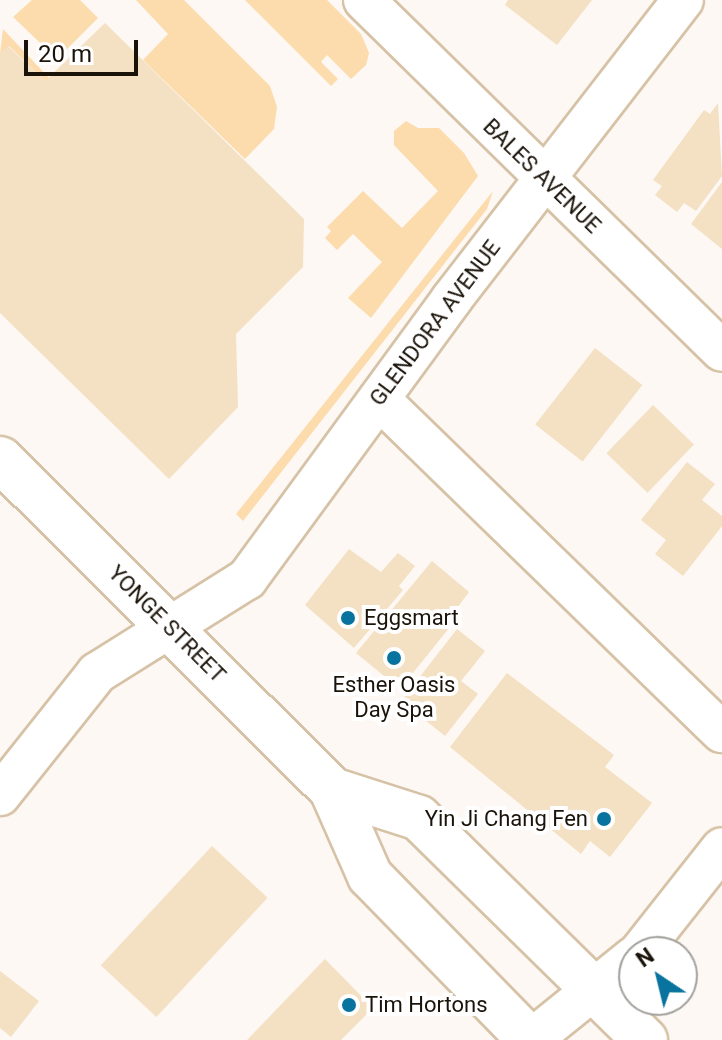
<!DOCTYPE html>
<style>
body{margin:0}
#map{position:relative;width:722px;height:1040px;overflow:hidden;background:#fdf8f3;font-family:Roboto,sans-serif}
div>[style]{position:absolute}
.green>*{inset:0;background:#fcdbac}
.building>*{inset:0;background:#f4e0c3;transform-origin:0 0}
.roads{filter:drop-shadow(2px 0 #d6c2a6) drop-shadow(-2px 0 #d6c2a6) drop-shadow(0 2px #d6c2a6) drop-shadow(0 -2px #d6c2a6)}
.minor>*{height:40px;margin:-20px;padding:0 20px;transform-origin:20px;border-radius:20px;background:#fff}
.major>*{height:44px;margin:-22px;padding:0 22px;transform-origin:22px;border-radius:22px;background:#fff}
.dots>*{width:22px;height:22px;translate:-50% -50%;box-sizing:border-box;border:4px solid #fff;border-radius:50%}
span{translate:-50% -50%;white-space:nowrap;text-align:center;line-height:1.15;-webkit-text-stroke:8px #fff;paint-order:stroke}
.street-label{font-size:22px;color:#1a1309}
.poi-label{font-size:22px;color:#1a1309}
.left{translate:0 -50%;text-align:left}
.right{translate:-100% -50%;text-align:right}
.north{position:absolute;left:618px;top:936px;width:80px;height:80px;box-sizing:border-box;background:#fff;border:2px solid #a3a19d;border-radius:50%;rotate:325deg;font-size:22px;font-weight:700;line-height:32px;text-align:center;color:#1a1309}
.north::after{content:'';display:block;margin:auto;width:28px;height:36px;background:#08739e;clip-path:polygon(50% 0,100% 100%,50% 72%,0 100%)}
.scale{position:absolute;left:24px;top:40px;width:114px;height:36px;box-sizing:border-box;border:4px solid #1a1309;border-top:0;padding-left:10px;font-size:24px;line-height:28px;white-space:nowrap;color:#1a1309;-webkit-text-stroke:6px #fff;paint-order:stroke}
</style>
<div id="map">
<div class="green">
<i style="clip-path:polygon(32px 0,80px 0,98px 18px,57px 59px,13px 17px)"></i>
<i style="clip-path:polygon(136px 0,184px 0,270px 86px,277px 107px,274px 129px,245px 159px,143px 60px,168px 34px)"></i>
<i style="clip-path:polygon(245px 0,327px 0,361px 34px,369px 53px,366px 65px,351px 79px,327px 55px,321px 62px,338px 79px,331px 86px)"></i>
<i style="clip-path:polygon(3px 29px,49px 78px,45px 81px,9px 46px,0 54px)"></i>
<i style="clip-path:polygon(406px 121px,418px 128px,439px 128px,464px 153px,478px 176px,371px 318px,348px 298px,382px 262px,353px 234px,337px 250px,325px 238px,331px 231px,327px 227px,363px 191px,402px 228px,438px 191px,394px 145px,394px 131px)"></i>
<i style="clip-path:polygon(493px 191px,487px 209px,243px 521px,236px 514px)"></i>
</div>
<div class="building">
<i style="clip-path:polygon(508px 0,592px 0,557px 45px,505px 5px)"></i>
<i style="clip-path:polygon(105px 23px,304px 219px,303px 267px,236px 334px,238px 407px,169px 479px,0 313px,0 54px,8px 46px,45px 81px)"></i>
<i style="clip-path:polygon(718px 103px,722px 176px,696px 211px,684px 203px,677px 212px,655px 195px,662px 186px,653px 180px,704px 110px,710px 114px)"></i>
<i style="clip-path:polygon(722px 182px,722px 249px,691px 224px)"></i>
<i style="left:595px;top:348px;width:60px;height:97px;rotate:38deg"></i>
<i style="left:653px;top:405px;width:57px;height:67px;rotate:44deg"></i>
<i style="clip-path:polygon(687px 462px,715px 484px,702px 500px,722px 516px,722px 526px,683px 576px,655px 554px,666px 540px,641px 520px)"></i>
<i style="clip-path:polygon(349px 549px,381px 572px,398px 553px,415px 566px,399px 586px,403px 590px,354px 648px,305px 605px)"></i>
<i style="clip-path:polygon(432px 561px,469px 592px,445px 624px,450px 627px,400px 689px,356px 653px)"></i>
<i style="clip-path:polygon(457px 629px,485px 651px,461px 681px,478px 694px,445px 736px,401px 701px)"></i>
<i style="clip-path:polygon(507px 673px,614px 755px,605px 767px,652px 803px,610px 857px,590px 841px,581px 854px,450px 747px)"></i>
<i style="left:212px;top:846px;width:76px;height:163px;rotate:43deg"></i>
<i style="clip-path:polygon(325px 959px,373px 1008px,341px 1040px,247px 1040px)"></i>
<i style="clip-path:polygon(0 971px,39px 1001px,11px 1037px,0 1028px)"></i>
</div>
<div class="roads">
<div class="minor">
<i style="left:364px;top:0;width:501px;rotate:44.43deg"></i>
<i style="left:379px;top:399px;width:478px;rotate:44.2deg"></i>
<i style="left:0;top:795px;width:156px;rotate:-51.5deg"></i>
<i style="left:97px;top:673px;width:177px;rotate:-32.1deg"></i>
<i style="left:247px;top:579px;width:346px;rotate:-53.8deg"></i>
<i style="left:451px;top:300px;width:379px;rotate:-52.3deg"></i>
<i style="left:640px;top:952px;width:132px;rotate:-51.7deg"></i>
<i style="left:531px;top:1040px;width:132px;rotate:-38.9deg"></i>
</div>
<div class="major">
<i style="left:0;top:459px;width:469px;rotate:44.9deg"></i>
<i style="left:332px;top:790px;width:94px;rotate:66.2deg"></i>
<i style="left:370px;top:876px;width:229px;rotate:45.7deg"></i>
<i style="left:332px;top:790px;width:91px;rotate:17.8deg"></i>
<i style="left:419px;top:818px;width:317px;rotate:44.5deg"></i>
</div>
</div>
<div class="dots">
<i style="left:348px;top:618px;background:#08739e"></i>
<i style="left:394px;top:658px;background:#08739e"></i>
<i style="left:604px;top:819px;background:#08739e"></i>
<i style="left:349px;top:1005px;background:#08739e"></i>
</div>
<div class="street-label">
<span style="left:542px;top:176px;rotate:44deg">BALES AVENUE</span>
<span style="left:435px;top:323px;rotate:-53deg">GLENDORA AVENUE</span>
<span style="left:167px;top:624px;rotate:45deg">YONGE STREET</span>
</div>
<div class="poi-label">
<span class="left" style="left:364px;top:618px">Eggsmart</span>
<span style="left:394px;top:697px">Esther Oasis<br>Day Spa</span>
<span class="right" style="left:588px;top:819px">Yin Ji Chang Fen</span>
<span class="left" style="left:365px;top:1005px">Tim Hortons</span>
</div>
<div class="north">N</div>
<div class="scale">20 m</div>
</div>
